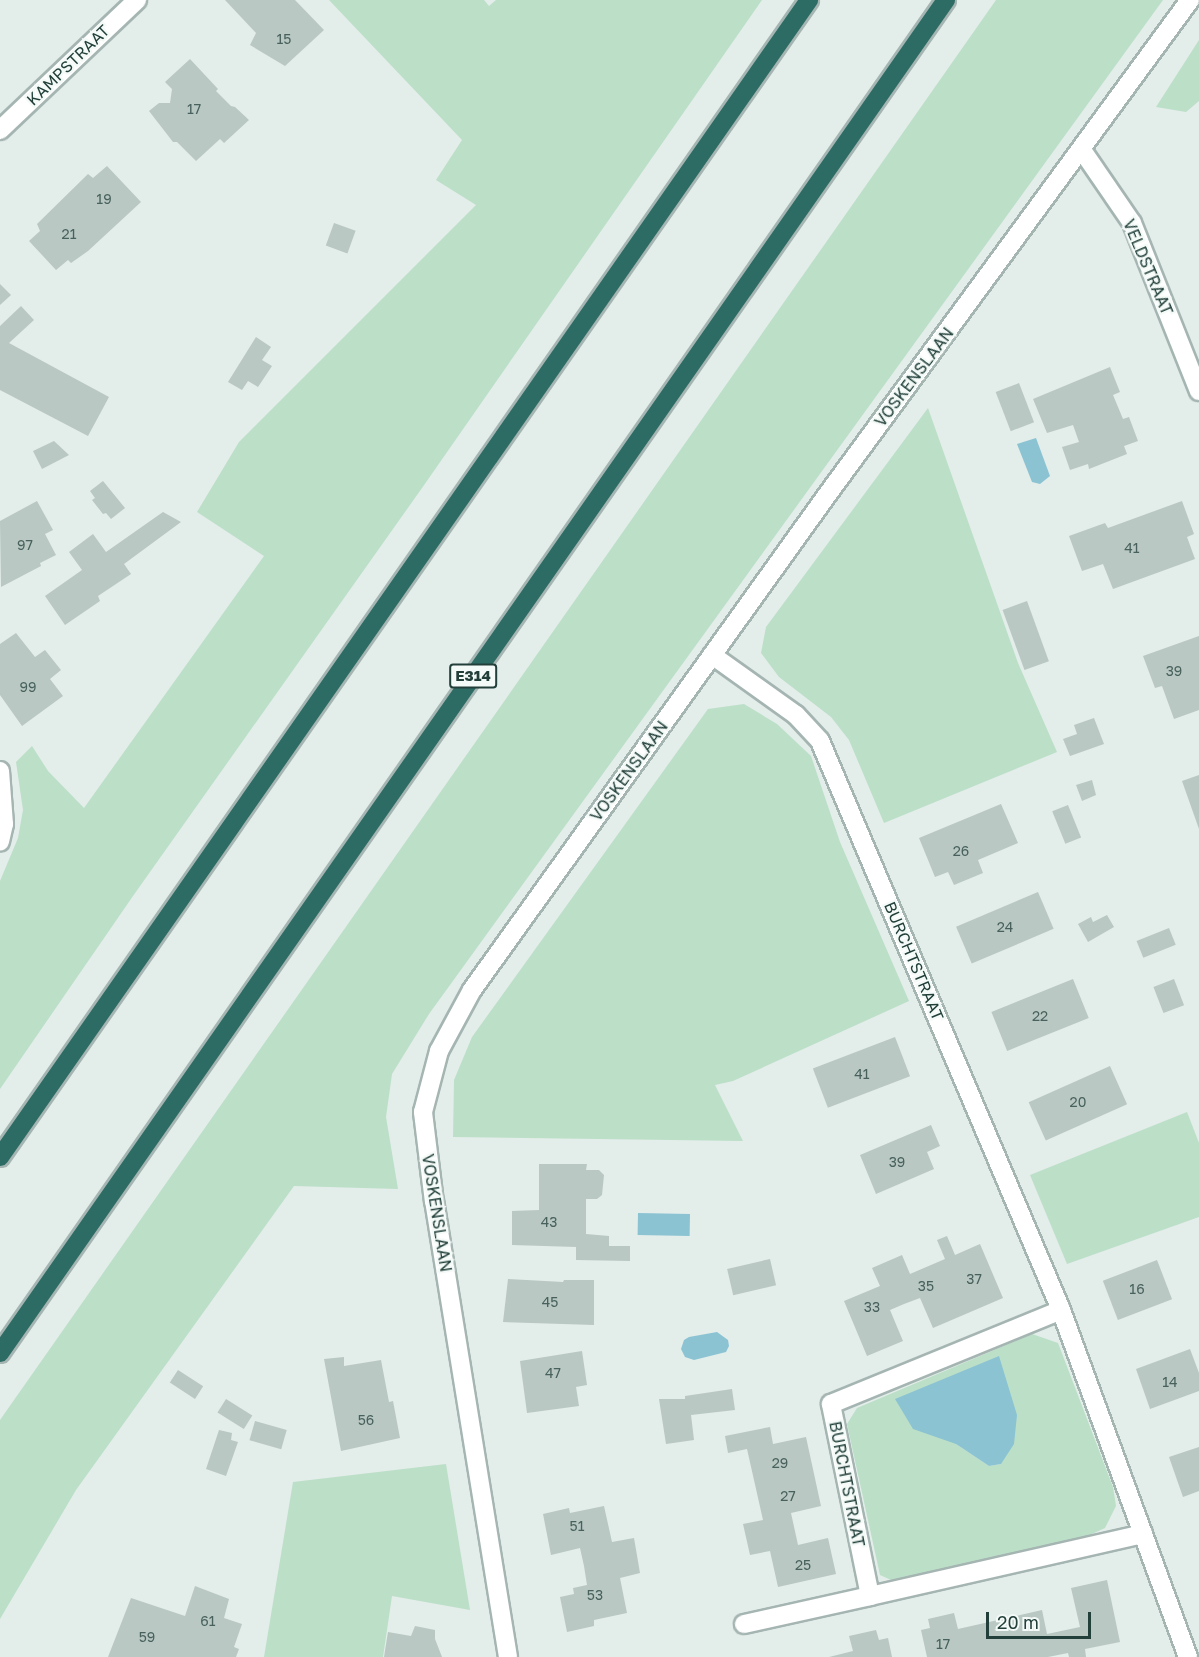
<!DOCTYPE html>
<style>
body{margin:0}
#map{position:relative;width:1199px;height:1657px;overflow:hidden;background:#e3edea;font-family:"Golos Text",sans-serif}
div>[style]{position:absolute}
.green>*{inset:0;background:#bcdfc8}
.water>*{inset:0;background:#8bc3d3;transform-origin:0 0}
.building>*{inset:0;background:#b9c8c3;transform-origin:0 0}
.roads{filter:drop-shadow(2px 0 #a5b5b2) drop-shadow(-2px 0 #a5b5b2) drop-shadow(0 2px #a5b5b2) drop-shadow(0 -2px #a5b5b2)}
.minor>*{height:18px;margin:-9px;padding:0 9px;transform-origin:9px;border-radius:9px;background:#fff}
.motorway>*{height:18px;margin:-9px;padding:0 9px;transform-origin:9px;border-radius:9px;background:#2d6c64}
span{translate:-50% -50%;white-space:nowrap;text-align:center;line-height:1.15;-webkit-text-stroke:4.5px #f4faf7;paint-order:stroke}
.number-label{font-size:14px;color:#48615c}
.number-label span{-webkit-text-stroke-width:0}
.shield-label span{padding:2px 4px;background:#f4faf7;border:2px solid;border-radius:4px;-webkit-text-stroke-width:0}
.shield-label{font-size:15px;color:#223f3a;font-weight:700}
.street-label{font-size:16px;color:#223f3a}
.scale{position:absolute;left:986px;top:1612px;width:105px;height:27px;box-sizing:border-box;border:3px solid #223f3a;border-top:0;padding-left:8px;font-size:18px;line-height:21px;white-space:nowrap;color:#223f3a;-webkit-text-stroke:4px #f4faf7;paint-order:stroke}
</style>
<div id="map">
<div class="green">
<i style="clip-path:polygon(329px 0,484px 0,489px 6px,496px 0,762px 0,422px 488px,133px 896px,0 1089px,0 881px,18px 838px,23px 810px,16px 762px,32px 746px,48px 771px,84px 808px,264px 556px,197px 512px,239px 442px,476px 205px,436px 180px,462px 140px)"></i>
<i style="clip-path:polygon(996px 0,1163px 0,429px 1014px,392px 1074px,386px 1117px,398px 1189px,294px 1186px,76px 1490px,0 1619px,0 1420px)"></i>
<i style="clip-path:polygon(1199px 40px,1199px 101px,1186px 112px,1156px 107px)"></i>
<i style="clip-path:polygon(928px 408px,1018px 663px,1057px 752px,884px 823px,849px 740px,831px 717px,779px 677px,761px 653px,766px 627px)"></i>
<i style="clip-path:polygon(744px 704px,777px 724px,811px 756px,840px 842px,909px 1001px,733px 1081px,715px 1085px,743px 1141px,453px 1137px,454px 1080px,472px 1037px,708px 709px)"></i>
<i style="clip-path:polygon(1187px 1112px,1199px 1143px,1199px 1217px,1067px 1264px,1030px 1175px)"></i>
<i style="clip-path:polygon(evenodd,1032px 1334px,1058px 1343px,1113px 1487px,1116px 1506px,1105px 1528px,1083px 1538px,891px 1580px,880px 1575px,847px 1424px,857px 1408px,1032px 1334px,956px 1444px,1001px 1464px,989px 1466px,956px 1444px)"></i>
<i style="clip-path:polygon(446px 1464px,470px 1610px,392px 1596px,383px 1657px,264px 1657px,293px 1482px)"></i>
</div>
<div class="water">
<i style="clip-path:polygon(1036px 438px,1050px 476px,1040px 484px,1032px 482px,1017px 444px)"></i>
<i style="left:638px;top:1213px;width:52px;height:22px;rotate:1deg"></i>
<i style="clip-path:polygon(717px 1332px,728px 1340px,729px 1346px,726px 1352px,694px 1360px,685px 1357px,681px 1349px,684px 1340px,689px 1337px)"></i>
<i style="clip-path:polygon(999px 1356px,1017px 1415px,1014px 1444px,1001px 1464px,989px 1466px,956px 1444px,913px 1429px,895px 1399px)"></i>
</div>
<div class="building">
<i style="clip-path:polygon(225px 0,295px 0,324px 30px,285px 66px,250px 45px,256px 33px)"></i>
<i style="clip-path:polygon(190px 59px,218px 89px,216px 91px,231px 106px,235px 107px,249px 120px,224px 143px,220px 139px,196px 161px,177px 142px,173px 142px,149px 111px,159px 103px,170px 103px,172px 89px,165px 82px)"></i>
<i style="clip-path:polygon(107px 166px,141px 202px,88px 251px,71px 263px,68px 260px,56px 270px,29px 241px,40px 231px,37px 224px,88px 174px,93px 178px)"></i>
<i style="left:334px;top:223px;width:23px;height:24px;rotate:20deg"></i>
<i style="clip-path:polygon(0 284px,11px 295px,0 305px)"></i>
<i style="clip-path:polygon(21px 306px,34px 320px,9px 343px,109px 397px,88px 436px,0 390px,0 326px)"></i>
<i style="clip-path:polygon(256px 337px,271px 347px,262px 360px,272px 366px,258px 387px,248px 381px,242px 390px,228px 382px)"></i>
<i style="clip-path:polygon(1110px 367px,1120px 392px,1113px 395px,1123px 419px,1129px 417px,1138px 441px,1124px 446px,1127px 454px,1089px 469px,1088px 464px,1070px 470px,1062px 447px,1079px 442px,1073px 425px,1047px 433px,1033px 399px)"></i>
<i style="left:1019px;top:383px;width:42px;height:25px;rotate:69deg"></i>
<i style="clip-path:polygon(54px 441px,69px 455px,42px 469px,33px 451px)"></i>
<i style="clip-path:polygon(103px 481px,125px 508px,111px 519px,106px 513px,103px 514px,92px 500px,95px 498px,90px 491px)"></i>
<i style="clip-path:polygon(37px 501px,53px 530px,45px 534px,56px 555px,40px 563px,41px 566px,1px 587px,0 521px)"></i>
<i style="clip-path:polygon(1182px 501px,1194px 534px,1187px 537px,1195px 559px,1113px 589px,1103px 564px,1082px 571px,1069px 536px,1105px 523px,1108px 528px)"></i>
<i style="clip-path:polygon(163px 512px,181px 522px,124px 564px,131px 574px,98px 596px,100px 601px,65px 625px,45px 596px,82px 570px,69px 552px,93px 534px,106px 552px)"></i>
<i style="left:1027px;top:601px;width:64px;height:26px;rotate:70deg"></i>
<i style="clip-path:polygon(16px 633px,35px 657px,45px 650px,61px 670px,50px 679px,63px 696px,22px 726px,0 695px,0 644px)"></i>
<i style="clip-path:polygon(1199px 636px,1199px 710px,1174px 719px,1162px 686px,1155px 688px,1143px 656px)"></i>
<i style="clip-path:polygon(1094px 718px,1104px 744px,1070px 756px,1063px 739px,1077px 734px,1074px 725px)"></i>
<i style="clip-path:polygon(1199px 775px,1199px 829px,1182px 781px)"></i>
<i style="clip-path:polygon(1092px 780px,1096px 795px,1082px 801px,1076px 785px)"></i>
<i style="clip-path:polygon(1001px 804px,1018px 843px,978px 860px,983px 873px,954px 885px,948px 872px,935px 877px,919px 838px)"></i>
<i style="left:1068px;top:805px;width:35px;height:17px;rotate:68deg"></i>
<i style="left:1038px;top:892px;width:40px;height:89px;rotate:67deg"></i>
<i style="clip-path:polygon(1107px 915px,1114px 927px,1088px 942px,1078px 924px,1091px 917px,1093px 922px)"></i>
<i style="left:1169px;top:928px;width:18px;height:35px;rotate:68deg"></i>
<i style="left:1073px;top:979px;width:42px;height:88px;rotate:68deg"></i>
<i style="left:1174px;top:979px;width:28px;height:22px;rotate:69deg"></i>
<i style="left:895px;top:1037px;width:42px;height:88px;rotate:69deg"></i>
<i style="left:1110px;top:1066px;width:42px;height:89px;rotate:66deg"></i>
<i style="clip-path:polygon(931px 1125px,940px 1146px,927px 1152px,934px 1169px,876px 1194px,860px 1155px)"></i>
<i style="clip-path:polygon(539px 1164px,587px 1164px,586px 1170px,599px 1170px,604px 1175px,602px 1195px,597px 1199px,586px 1199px,586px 1234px,609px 1236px,609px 1246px,630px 1246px,630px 1261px,576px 1260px,576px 1247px,512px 1245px,512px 1211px,539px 1210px)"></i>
<i style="clip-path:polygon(947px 1236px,955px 1255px,980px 1244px,1003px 1298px,933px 1328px,920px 1298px,904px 1304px,890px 1310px,903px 1341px,867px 1356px,844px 1301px,880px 1286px,872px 1268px,902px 1255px,910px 1274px,945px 1259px,937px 1240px)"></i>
<i style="left:770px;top:1259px;width:27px;height:44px;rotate:77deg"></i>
<i style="left:1157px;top:1260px;width:42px;height:58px;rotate:69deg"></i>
<i style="clip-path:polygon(508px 1279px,563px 1282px,564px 1280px,594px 1280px,594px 1325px,503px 1322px)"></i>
<i style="clip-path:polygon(1190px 1349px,1199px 1373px,1199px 1391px,1150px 1409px,1136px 1369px)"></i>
<i style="clip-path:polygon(582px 1351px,587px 1385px,576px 1387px,579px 1406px,527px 1413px,520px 1361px)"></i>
<i style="clip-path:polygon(344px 1357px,344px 1366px,381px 1360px,389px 1402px,393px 1401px,400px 1438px,341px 1451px,324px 1359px)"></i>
<i style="left:178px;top:1370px;width:30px;height:15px;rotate:33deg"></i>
<i style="clip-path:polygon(732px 1389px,735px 1410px,691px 1415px,694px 1440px,666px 1444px,659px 1399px,685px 1399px,685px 1396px)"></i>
<i style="left:226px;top:1399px;width:31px;height:16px;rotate:32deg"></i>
<i style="left:255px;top:1421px;width:33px;height:20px;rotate:16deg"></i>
<i style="clip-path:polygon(770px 1427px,773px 1444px,806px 1437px,821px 1506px,791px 1513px,798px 1545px,828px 1538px,836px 1574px,778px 1587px,770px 1551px,750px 1555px,743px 1524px,763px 1520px,747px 1449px,728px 1453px,725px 1436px)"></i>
<i style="clip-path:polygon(219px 1430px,232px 1433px,231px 1440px,238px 1442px,226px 1476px,206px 1469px)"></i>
<i style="clip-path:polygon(1199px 1447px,1199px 1491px,1183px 1497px,1169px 1457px)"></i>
<i style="clip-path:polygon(604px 1506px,612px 1542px,634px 1538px,640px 1573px,620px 1578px,627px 1613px,594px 1620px,594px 1626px,567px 1632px,560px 1597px,574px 1594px,573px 1588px,587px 1585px,584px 1566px,580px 1548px,551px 1555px,543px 1514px,569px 1508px,570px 1513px)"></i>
<i style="clip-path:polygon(1107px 1580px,1120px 1642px,1085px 1649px,1086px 1657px,1069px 1657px,1068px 1653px,1048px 1657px,927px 1657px,921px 1630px,930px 1628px,928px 1619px,954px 1613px,958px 1629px,1042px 1610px,1047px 1634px,1080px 1627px,1071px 1588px)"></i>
<i style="clip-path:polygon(195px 1586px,229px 1599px,224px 1618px,242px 1624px,234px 1647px,239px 1649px,236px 1657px,108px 1657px,131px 1598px,185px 1616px)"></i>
<i style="clip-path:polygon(415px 1626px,435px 1630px,435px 1639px,442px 1657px,384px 1657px,388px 1632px,411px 1636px)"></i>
<i style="clip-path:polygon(876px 1630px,879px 1640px,888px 1638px,892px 1657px,829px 1657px,853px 1651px,849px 1636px)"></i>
</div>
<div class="roads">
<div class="minor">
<i style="left:0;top:130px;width:189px;rotate:-43.5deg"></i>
<i style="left:1082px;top:150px;width:88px;rotate:55.6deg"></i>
<i style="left:1132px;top:223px;width:181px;rotate:68.3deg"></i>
<i style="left:712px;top:655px;width:103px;rotate:35.5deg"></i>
<i style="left:796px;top:715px;width:35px;rotate:47deg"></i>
<i style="left:820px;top:741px;width:618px;rotate:67.04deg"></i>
<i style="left:1061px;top:1310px;width:370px;rotate:69.9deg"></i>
<i style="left:0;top:771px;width:53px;rotate:85.7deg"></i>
<i style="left:4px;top:824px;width:18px;rotate:103deg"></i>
<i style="left:870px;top:1596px;width:280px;rotate:-12.8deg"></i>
<i style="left:744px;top:1624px;width:129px;rotate:-12.5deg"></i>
<i style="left:870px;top:1596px;width:196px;rotate:-101.5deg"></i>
<i style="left:831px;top:1404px;width:248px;rotate:-22.2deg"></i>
<i style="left:508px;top:1657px;width:461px;rotate:-99.2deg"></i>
<i style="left:434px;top:1202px;width:91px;rotate:-97deg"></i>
<i style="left:423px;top:1112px;width:63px;rotate:-75.3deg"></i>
<i style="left:439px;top:1051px;width:69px;rotate:-61.6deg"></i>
<i style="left:472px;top:990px;width:609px;rotate:-54.35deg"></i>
<i style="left:827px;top:495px;width:614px;rotate:-53.75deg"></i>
</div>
<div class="motorway">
<i style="left:0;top:1157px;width:1412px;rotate:-55.04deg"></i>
<i style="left:0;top:1353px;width:1651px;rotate:-55.04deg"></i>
</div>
</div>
<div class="number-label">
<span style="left:284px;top:39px">15</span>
<span style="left:194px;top:109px">17</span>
<span style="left:104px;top:199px">19</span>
<span style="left:69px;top:234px">21</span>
<span style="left:25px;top:545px">97</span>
<span style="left:1132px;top:548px">41</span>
<span style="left:1174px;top:671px">39</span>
<span style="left:28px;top:687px">99</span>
<span style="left:961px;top:851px">26</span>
<span style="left:1005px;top:927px">24</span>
<span style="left:1040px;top:1016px">22</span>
<span style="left:862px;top:1074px">41</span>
<span style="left:1078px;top:1102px">20</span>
<span style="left:897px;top:1162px">39</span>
<span style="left:549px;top:1222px">43</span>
<span style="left:974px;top:1279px">37</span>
<span style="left:926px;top:1286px">35</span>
<span style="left:1137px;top:1289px">16</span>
<span style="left:550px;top:1302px">45</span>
<span style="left:872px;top:1307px">33</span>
<span style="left:553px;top:1373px">47</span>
<span style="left:1170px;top:1382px">14</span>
<span style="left:366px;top:1420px">56</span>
<span style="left:780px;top:1463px">29</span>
<span style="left:788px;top:1496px">27</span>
<span style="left:577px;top:1526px">51</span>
<span style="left:803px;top:1565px">25</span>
<span style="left:595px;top:1595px">53</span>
<span style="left:208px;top:1621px">61</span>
<span style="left:147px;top:1637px">59</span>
<span style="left:943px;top:1644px">17</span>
</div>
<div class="shield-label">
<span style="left:473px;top:676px">E314</span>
</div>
<div class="street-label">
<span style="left:68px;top:65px;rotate:-44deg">KAMPSTRAAT</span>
<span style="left:1148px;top:267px;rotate:67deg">VELDSTRAAT</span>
<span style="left:914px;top:377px;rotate:-53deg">VOSKENSLAAN</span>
<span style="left:629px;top:771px;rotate:-54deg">VOSKENSLAAN</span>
<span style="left:914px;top:961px;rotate:67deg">BURCHTSTRAAT</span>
<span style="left:437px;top:1213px;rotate:81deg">VOSKENSLAAN</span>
<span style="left:847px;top:1484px;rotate:79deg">BURCHTSTRAAT</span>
</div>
<div class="scale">20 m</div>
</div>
